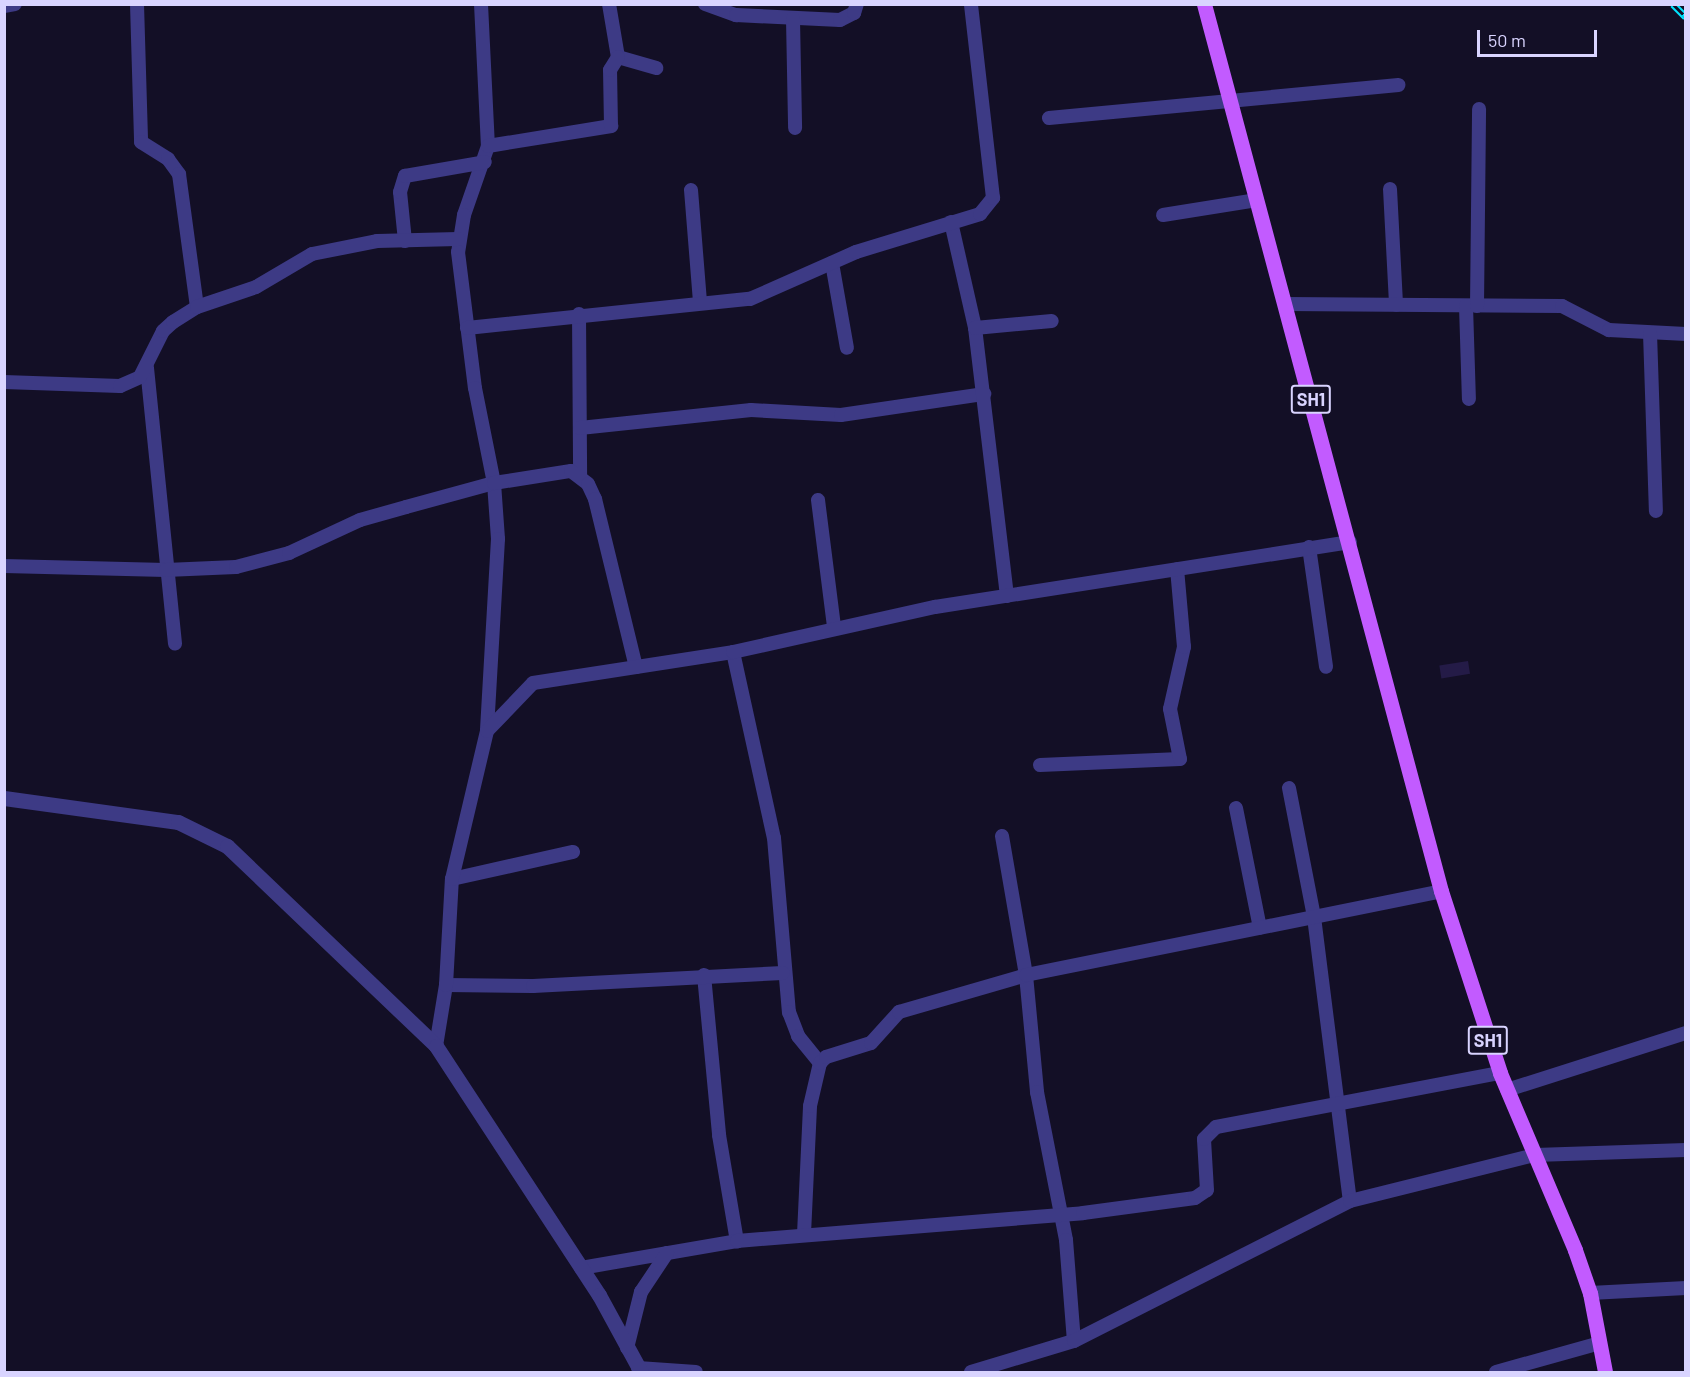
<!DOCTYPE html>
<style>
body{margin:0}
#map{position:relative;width:1690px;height:1377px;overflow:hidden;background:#130f26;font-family:Barlow,sans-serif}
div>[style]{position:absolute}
.building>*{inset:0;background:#241b47;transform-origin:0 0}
.minor>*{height:14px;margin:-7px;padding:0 7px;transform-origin:7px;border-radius:7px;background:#3d3a85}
.tertiary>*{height:15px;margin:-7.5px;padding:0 7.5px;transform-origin:7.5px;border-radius:7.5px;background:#3d3a85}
.primary>*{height:15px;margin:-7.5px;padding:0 7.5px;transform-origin:7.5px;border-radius:7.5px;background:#c25bff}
.rail>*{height:7px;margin-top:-3.5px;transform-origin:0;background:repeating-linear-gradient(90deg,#130f26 0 14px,#00e5ff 0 28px);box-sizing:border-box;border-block:2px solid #00e5ff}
span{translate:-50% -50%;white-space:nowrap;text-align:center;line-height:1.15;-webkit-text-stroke:6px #130f26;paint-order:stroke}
.shield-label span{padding:2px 4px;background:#130f26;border:2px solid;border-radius:4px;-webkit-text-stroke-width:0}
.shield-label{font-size:18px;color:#d9d4ff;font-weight:700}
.frame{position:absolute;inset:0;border:6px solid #d9d4ff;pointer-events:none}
.scale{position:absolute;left:1477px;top:30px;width:120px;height:27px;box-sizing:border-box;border:3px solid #d9d4ff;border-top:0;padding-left:8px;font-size:18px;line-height:21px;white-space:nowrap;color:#d9d4ff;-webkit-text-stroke:4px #130f26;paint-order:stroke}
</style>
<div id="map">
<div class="building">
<i style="left:1468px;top:661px;width:13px;height:29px;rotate:81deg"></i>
</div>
<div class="minor">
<i style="left:137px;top:4px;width:138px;rotate:88.3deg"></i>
<i style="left:141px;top:142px;width:32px;rotate:32deg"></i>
<i style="left:168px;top:159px;width:19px;rotate:54deg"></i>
<i style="left:179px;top:174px;width:134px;rotate:82.3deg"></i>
<i style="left:481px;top:4px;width:142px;rotate:87.2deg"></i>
<i style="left:488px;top:146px;width:73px;rotate:109.2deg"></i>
<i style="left:464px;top:215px;width:37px;rotate:99deg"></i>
<i style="left:458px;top:252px;width:137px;rotate:82.9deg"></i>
<i style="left:475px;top:388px;width:97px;rotate:78.7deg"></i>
<i style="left:494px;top:483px;width:56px;rotate:85.9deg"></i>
<i style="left:498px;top:539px;width:192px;rotate:93.3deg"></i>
<i style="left:609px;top:4px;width:54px;rotate:80.4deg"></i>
<i style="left:618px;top:57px;width:40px;rotate:16deg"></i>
<i style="left:705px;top:4px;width:33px;rotate:20deg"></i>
<i style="left:736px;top:15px;width:104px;rotate:2.8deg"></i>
<i style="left:840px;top:20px;width:16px;rotate:-27deg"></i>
<i style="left:854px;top:13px;width:9px;rotate:-72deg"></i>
<i style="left:4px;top:6px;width:11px;rotate:-10deg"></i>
<i style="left:793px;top:19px;width:109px;rotate:88.9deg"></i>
<i style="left:1049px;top:118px;width:351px;rotate:-5.4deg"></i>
<i style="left:488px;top:146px;width:125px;rotate:-9.2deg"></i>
<i style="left:611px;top:126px;width:56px;rotate:-91deg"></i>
<i style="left:610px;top:70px;width:15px;rotate:-58deg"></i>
<i style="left:1390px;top:189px;width:116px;rotate:87deg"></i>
<i style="left:691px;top:190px;width:113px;rotate:85.4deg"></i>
<i style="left:1163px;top:215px;width:95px;rotate:-9.1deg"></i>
<i style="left:951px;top:222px;width:109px;rotate:77.2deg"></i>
<i style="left:405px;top:241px;width:49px;rotate:-95.8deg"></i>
<i style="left:400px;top:192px;width:17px;rotate:-73deg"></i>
<i style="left:405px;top:176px;width:81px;rotate:-9.9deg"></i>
<i style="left:832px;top:263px;width:86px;rotate:80deg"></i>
<i style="left:1285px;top:304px;width:277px;rotate:0.4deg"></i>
<i style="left:1562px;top:306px;width:53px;rotate:27.1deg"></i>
<i style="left:1609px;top:330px;width:77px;rotate:3deg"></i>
<i style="left:1466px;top:306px;width:93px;rotate:88.2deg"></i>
<i style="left:1477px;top:306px;width:197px;rotate:-89.4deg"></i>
<i style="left:579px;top:314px;width:161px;rotate:89.6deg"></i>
<i style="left:467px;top:328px;width:284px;rotate:-5.9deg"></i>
<i style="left:750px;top:299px;width:116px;rotate:-23.9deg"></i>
<i style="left:856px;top:252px;width:130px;rotate:-17deg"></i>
<i style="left:980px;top:214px;width:21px;rotate:-51deg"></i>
<i style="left:993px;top:198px;width:195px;rotate:-96.5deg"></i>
<i style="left:1650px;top:333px;width:178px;rotate:88.1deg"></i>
<i style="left:147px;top:368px;width:277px;rotate:84.2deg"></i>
<i style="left:4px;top:382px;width:116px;rotate:2deg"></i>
<i style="left:120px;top:386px;width:22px;rotate:-24deg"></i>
<i style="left:140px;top:377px;width:51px;rotate:-63.4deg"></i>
<i style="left:163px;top:331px;width:13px;rotate:-42deg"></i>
<i style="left:173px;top:322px;width:28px;rotate:-32deg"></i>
<i style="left:197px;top:307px;width:62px;rotate:-18.7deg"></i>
<i style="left:256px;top:287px;width:65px;rotate:-30.5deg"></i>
<i style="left:312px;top:254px;width:66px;rotate:-11.3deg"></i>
<i style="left:377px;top:241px;width:81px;rotate:-1.4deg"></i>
<i style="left:580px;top:428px;width:172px;rotate:-6deg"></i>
<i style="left:751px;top:410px;width:90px;rotate:3.2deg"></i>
<i style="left:841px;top:415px;width:145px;rotate:-8.4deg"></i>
<i style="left:818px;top:500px;width:128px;rotate:82.8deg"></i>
<i style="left:1309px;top:547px;width:121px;rotate:81.9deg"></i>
<i style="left:4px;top:566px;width:162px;rotate:1.4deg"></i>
<i style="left:166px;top:570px;width:70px;rotate:-2.5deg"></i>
<i style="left:236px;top:567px;width:55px;rotate:-14.8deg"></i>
<i style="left:289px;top:553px;width:78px;rotate:-24.9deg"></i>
<i style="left:360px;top:520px;width:48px;rotate:-15.8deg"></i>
<i style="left:406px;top:507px;width:91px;rotate:-15.3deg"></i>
<i style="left:494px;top:483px;width:78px;rotate:-8.9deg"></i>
<i style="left:571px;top:471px;width:21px;rotate:37deg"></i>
<i style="left:588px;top:484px;width:17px;rotate:65deg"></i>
<i style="left:595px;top:499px;width:173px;rotate:76.3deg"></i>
<i style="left:1007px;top:596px;width:270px;rotate:-96.8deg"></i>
<i style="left:975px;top:328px;width:77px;rotate:-5.2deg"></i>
<i style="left:733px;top:652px;width:190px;rotate:77.6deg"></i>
<i style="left:774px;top:838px;width:175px;rotate:85.1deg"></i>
<i style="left:789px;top:1012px;width:26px;rotate:69deg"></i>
<i style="left:798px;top:1036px;width:35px;rotate:51deg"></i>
<i style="left:1040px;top:765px;width:140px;rotate:-2.5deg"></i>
<i style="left:1180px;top:759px;width:51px;rotate:-101.3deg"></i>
<i style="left:1170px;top:709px;width:64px;rotate:-77.3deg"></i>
<i style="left:1184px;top:647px;width:78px;rotate:-95.1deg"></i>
<i style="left:1289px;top:788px;width:131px;rotate:79deg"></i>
<i style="left:1314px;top:917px;width:286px;rotate:82.8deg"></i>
<i style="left:1236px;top:808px;width:122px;rotate:78.7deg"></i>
<i style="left:1002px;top:836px;width:141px;rotate:80.2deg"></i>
<i style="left:1026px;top:975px;width:118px;rotate:84.6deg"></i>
<i style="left:1037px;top:1092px;width:151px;rotate:78.9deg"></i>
<i style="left:1066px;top:1240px;width:101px;rotate:85.5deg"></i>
<i style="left:452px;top:879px;width:124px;rotate:-12.6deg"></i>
<i style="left:704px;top:975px;width:161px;rotate:84.6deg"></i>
<i style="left:719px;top:1135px;width:108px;rotate:80.4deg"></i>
<i style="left:446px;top:985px;width:87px;rotate:0.7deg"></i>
<i style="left:533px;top:986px;width:250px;rotate:-3deg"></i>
<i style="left:436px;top:1046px;width:62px;rotate:-80.7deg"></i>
<i style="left:446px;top:985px;width:106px;rotate:-86.8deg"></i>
<i style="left:452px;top:879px;width:152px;rotate:-76.7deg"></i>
<i style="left:487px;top:731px;width:66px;rotate:-46.2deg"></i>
<i style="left:533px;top:683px;width:202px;rotate:-8.8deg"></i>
<i style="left:733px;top:652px;width:207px;rotate:-12.6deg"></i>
<i style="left:935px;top:607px;width:420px;rotate:-8.9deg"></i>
<i style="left:1507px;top:1090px;width:188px;rotate:-17.7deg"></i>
<i style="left:804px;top:1234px;width:128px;rotate:-87.3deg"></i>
<i style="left:810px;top:1106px;width:44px;rotate:-76.9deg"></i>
<i style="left:820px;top:1063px;width:8px;rotate:-45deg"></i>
<i style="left:826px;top:1057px;width:47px;rotate:-17.3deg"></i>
<i style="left:871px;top:1043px;width:42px;rotate:-47.9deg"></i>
<i style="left:899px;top:1012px;width:132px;rotate:-16.2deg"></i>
<i style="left:1026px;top:975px;width:423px;rotate:-11.4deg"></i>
<i style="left:581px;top:1268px;width:158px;rotate:-9.8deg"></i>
<i style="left:737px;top:1241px;width:347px;rotate:-4.6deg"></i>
<i style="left:1083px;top:1213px;width:113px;rotate:-7.6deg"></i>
<i style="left:1195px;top:1198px;width:14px;rotate:-34deg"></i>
<i style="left:1207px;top:1190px;width:51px;rotate:-93.4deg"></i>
<i style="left:1204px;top:1139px;width:17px;rotate:-45deg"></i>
<i style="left:1216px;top:1127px;width:289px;rotate:-10.8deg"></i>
<i style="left:1590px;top:1293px;width:96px;rotate:-3deg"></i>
<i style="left:627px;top:1348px;width:58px;rotate:-76deg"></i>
<i style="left:641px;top:1292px;width:47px;rotate:-56.3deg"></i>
<i style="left:638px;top:1368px;width:58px;rotate:3.9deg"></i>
<i style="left:971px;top:1372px;width:108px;rotate:-16.8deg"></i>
<i style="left:1074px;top:1341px;width:309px;rotate:-26.9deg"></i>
<i style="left:1350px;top:1201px;width:191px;rotate:-14deg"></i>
<i style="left:1535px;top:1155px;width:151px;rotate:-1.9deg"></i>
<i style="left:1496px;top:1372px;width:108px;rotate:-15.6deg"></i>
</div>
<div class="tertiary">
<i style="left:4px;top:798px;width:176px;rotate:7.9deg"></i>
<i style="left:178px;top:822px;width:55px;rotate:26.1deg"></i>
<i style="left:227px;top:846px;width:289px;rotate:43.7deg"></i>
<i style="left:436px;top:1046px;width:298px;rotate:56.8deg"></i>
<i style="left:599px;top:1295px;width:88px;rotate:61.4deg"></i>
</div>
<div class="primary">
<i style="left:1204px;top:4px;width:918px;rotate:75.04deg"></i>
<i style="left:1441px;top:891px;width:191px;rotate:72deg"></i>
<i style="left:1500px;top:1073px;width:192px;rotate:67deg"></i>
<i style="left:1575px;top:1250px;width:46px;rotate:70.8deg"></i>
<i style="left:1590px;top:1293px;width:80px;rotate:79.2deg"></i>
</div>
<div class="rail">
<i style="left:1673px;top:4px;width:18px;rotate:45deg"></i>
</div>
<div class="shield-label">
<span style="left:1311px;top:399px">SH1</span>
<span style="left:1488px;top:1040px">SH1</span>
</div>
<div class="frame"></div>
<div class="scale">50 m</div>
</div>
